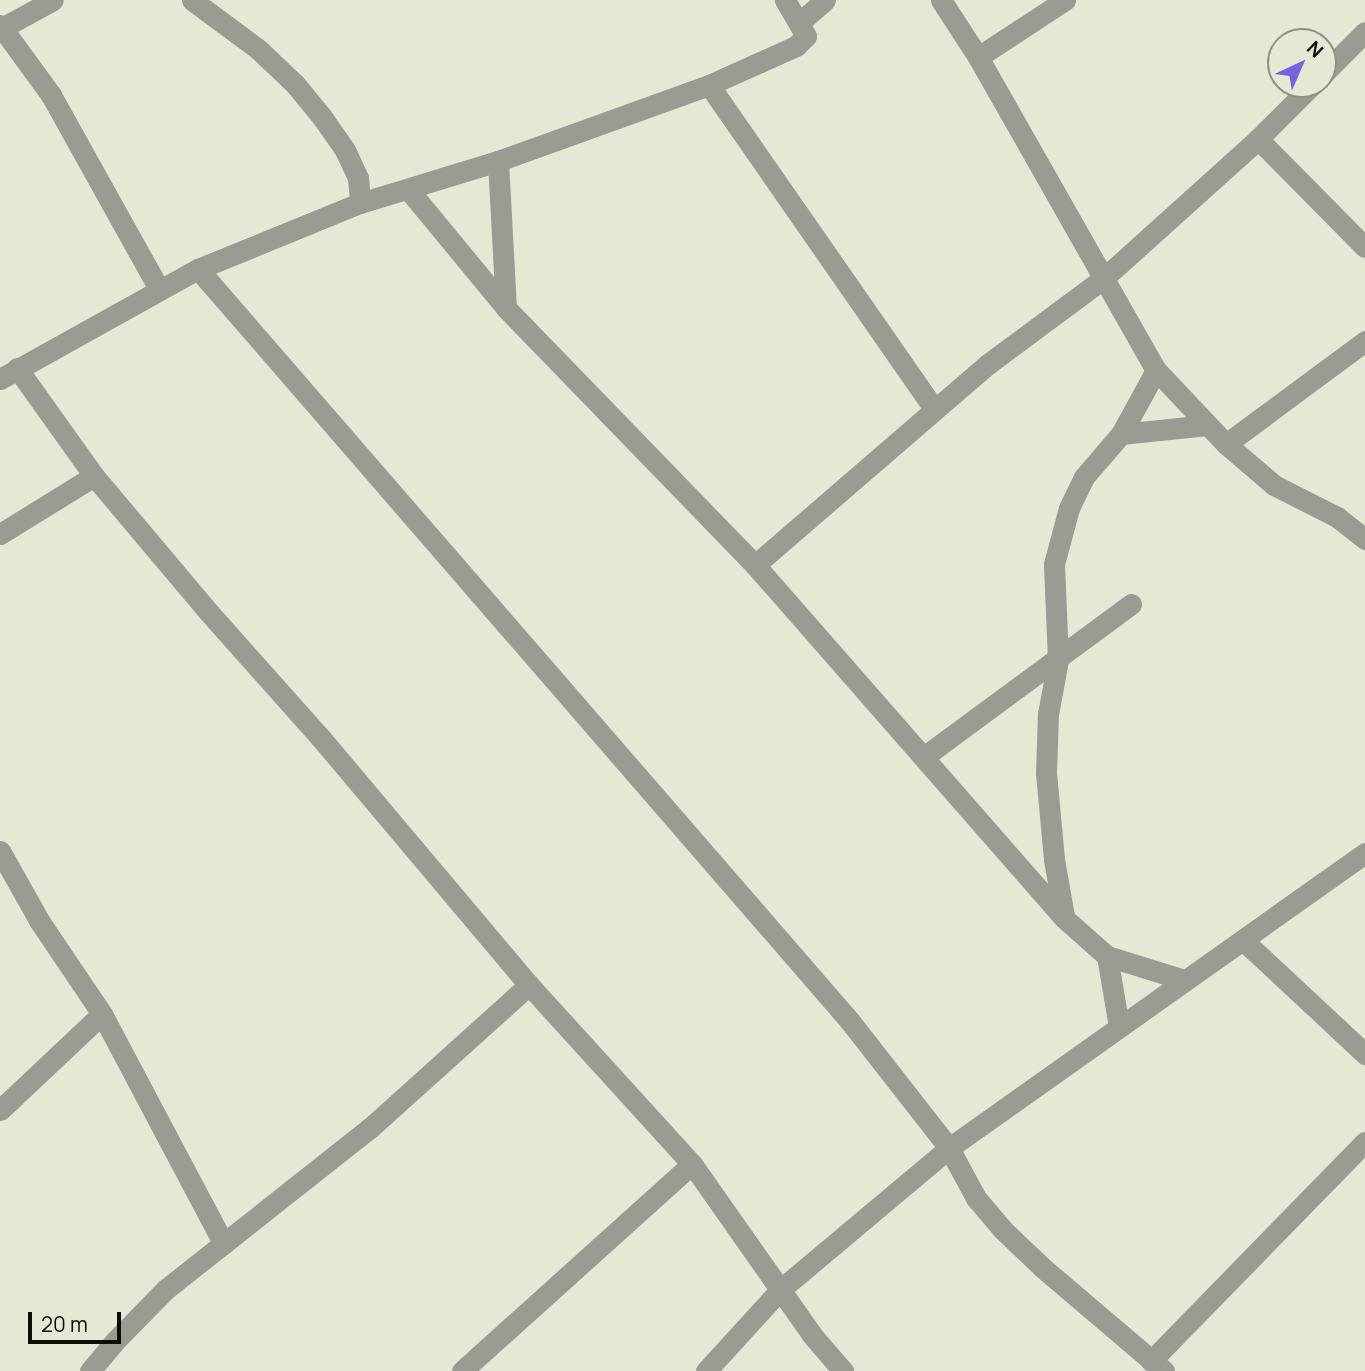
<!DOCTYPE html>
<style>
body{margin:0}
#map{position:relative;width:1365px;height:1371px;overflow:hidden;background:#e7e7d5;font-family:Manrope,sans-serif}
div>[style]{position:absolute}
.street>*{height:21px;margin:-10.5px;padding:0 10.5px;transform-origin:10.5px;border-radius:10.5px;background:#9b9a93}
span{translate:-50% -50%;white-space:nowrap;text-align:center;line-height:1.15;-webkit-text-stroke:7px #e7e7d5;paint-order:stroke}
.north{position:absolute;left:1267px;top:28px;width:70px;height:70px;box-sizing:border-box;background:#e7e7d5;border:2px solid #909083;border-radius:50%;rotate:44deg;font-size:19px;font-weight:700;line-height:28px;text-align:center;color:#0d0d07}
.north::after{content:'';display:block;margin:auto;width:24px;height:32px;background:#7564de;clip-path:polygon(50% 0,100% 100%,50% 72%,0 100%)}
.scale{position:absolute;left:28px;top:1312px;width:93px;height:32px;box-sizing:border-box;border:4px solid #0d0d07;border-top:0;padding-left:9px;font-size:21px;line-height:24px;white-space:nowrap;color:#0d0d07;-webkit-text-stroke:5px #e7e7d5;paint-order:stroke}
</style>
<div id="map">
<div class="street">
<i style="left:192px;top:0;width:82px;rotate:36.6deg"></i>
<i style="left:258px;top:49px;width:51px;rotate:43.4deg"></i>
<i style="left:295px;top:84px;width:43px;rotate:50.7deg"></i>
<i style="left:322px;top:117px;width:40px;rotate:55.1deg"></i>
<i style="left:345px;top:150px;width:31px;rotate:65deg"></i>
<i style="left:358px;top:178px;width:25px;rotate:85deg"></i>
<i style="left:941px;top:0;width:68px;rotate:57deg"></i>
<i style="left:978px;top:57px;width:360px;rotate:60.4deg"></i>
<i style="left:1156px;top:370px;width:102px;rotate:46.6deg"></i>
<i style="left:1226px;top:444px;width:63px;rotate:40.5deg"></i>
<i style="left:1274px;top:485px;width:71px;rotate:26.9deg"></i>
<i style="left:1337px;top:517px;width:36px;rotate:38deg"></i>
<i style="left:800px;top:22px;width:33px;rotate:-41deg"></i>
<i style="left:0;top:25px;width:87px;rotate:53.9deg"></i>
<i style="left:51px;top:95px;width:222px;rotate:60.9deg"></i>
<i style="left:0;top:29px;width:60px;rotate:-28.7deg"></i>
<i style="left:978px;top:57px;width:104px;rotate:-33.2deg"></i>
<i style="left:1323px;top:74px;width:59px;rotate:-45deg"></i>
<i style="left:709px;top:85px;width:394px;rotate:55.2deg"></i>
<i style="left:1258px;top:139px;width:152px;rotate:45.3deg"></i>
<i style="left:498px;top:161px;width:147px;rotate:86.9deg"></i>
<i style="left:408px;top:189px;width:154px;rotate:50.5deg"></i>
<i style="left:506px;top:308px;width:358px;rotate:45.9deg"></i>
<i style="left:755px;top:565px;width:469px;rotate:48.8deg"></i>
<i style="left:1064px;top:918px;width:57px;rotate:41.5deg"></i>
<i style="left:1107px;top:956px;width:81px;rotate:17.3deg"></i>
<i style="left:198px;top:269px;width:994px;rotate:49.08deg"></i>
<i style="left:849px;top:1020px;width:162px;rotate:52deg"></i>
<i style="left:949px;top:1148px;width:57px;rotate:61.6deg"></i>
<i style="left:976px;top:1198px;width:42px;rotate:49.8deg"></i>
<i style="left:1003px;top:1230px;width:55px;rotate:43.5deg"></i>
<i style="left:1043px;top:1268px;width:159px;rotate:40.4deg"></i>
<i style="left:17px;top:368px;width:133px;rotate:54.5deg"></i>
<i style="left:94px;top:476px;width:172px;rotate:49.9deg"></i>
<i style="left:205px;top:608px;width:173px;rotate:48.3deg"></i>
<i style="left:320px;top:737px;width:324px;rotate:49.9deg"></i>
<i style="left:529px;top:985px;width:242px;rotate:47.7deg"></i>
<i style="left:692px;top:1164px;width:209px;rotate:54.9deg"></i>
<i style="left:812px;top:1335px;width:48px;rotate:49.3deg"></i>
<i style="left:0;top:379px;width:227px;rotate:-29.1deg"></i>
<i style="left:198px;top:269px;width:175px;rotate:-22.2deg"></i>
<i style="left:360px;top:203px;width:144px;rotate:-16.9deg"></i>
<i style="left:498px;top:161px;width:224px;rotate:-19.8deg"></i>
<i style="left:709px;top:85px;width:95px;rotate:-24.1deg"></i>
<i style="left:796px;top:46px;width:14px;rotate:-45deg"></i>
<i style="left:806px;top:36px;width:42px;rotate:-120.3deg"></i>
<i style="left:1121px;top:434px;width:87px;rotate:-5.9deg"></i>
<i style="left:1226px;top:444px;width:173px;rotate:-36.5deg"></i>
<i style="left:0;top:534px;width:110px;rotate:-31.7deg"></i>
<i style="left:755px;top:565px;width:308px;rotate:-40.8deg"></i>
<i style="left:988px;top:364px;width:146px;rotate:-36.6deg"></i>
<i style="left:1105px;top:277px;width:206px;rotate:-42deg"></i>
<i style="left:1258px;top:139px;width:78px;rotate:-45deg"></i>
<i style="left:925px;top:756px;width:256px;rotate:-36.4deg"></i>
<i style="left:0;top:851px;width:81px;rotate:60.6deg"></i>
<i style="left:40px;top:922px;width:111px;rotate:56deg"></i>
<i style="left:102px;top:1014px;width:260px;rotate:62.1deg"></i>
<i style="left:1064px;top:916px;width:58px;rotate:-100deg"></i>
<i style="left:1054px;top:859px;width:86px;rotate:-95.3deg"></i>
<i style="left:1046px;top:773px;width:59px;rotate:-88.1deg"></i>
<i style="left:1048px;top:714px;width:55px;rotate:-79.5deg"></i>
<i style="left:1058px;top:660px;width:96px;rotate:-92.4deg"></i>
<i style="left:1054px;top:564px;width:58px;rotate:-75deg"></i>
<i style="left:1069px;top:508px;width:34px;rotate:-64deg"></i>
<i style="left:1084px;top:477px;width:57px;rotate:-49.3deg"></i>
<i style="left:1121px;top:434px;width:73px;rotate:-61.3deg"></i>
<i style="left:1244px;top:941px;width:166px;rotate:43deg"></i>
<i style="left:1107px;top:956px;width:72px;rotate:80.4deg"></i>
<i style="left:0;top:1110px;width:140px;rotate:-43.3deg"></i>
<i style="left:1151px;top:1361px;width:306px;rotate:-45.7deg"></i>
<i style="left:90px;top:1371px;width:39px;rotate:-50deg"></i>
<i style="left:115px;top:1341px;width:73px;rotate:-45.6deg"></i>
<i style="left:166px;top:1289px;width:260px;rotate:-38.3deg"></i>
<i style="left:370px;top:1128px;width:214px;rotate:-42deg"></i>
<i style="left:462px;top:1371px;width:309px;rotate:-42deg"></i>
<i style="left:706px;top:1371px;width:111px;rotate:-47.6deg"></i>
<i style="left:781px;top:1289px;width:219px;rotate:-40deg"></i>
<i style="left:949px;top:1148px;width:510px;rotate:-35.34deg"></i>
</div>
<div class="north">N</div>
<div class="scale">20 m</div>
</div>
